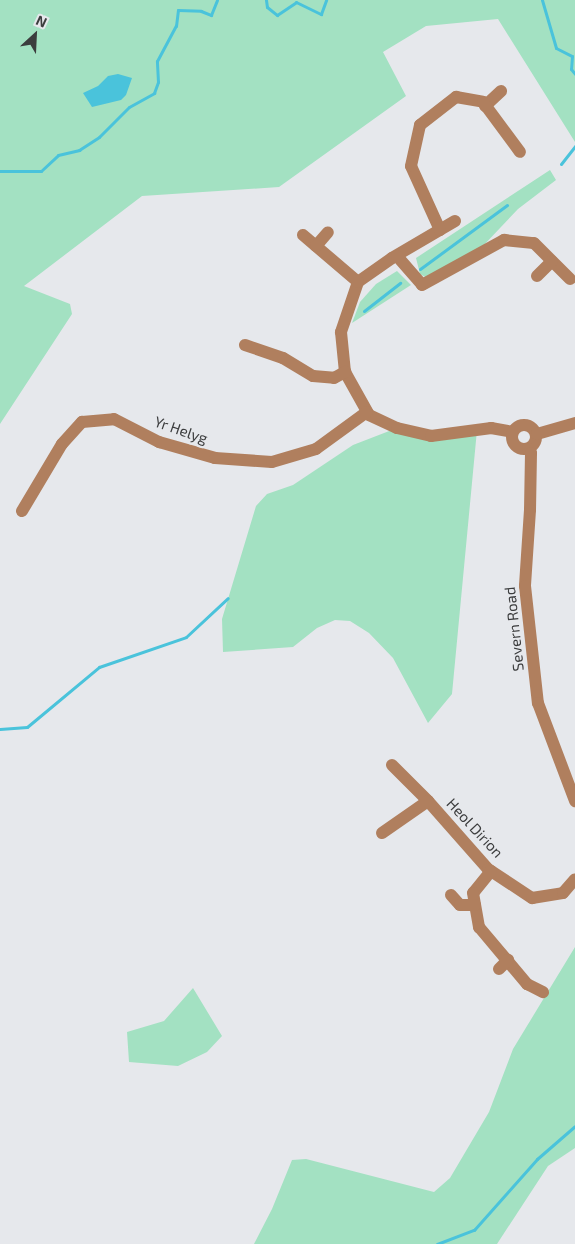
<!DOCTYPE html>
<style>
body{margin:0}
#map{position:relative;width:575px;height:1244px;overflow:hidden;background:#e6e8ec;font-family:"Exo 2",sans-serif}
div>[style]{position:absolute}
.green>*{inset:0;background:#a3e1c2}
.water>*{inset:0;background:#4ac3db}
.stream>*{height:3px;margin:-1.5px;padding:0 1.5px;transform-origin:1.5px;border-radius:1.5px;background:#4ac3db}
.minor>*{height:12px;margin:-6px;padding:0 6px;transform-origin:6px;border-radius:6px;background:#b07f5e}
.minor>.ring{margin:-6px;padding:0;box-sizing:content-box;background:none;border:12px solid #b07f5e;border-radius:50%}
span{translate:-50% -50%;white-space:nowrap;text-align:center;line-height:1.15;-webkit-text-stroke:4.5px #e6e8ec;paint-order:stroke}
.street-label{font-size:15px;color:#3c3d3e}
.north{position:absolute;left:10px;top:10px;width:50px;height:50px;-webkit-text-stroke:4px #e6e8ec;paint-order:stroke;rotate:25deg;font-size:14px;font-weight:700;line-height:20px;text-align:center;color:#3c3d3e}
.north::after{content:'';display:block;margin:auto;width:18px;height:22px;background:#3c3d3e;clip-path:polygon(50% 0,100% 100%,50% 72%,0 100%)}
</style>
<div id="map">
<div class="green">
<i style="clip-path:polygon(0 0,575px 0,575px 142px,498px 19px,426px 26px,383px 52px,406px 96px,279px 187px,142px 196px,24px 286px,70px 304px,72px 314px,0 424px,0 172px,11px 171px,0 171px)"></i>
<i style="clip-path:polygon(550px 170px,556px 180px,518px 209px,482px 247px,427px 278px,420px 274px,416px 258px)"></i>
<i style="clip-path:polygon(397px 271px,411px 285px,352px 323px,360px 302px,376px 284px)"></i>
<i style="clip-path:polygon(397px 428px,431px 436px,477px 430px,452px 694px,428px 723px,393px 658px,369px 633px,350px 621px,335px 620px,317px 628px,293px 647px,223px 652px,222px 619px,256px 506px,267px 494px,293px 485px,353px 445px)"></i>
<i style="clip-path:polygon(575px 947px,575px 1148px,548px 1166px,497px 1244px,254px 1244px,272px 1209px,292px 1160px,306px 1159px,434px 1192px,450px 1178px,489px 1112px,513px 1049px)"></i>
<i style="clip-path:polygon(193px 988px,222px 1036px,207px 1052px,178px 1066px,129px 1062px,127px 1032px,164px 1021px)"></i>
</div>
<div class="water">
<i style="clip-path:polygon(118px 74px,132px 78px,126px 95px,121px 100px,92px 107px,83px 93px,98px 86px,108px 76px)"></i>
</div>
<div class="stream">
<i style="left:266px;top:0;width:7px;rotate:82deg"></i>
<i style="left:267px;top:7px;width:13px;rotate:39deg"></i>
<i style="left:277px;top:15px;width:23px;rotate:-34deg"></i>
<i style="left:296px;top:2px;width:28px;rotate:26deg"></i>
<i style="left:321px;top:14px;width:15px;rotate:-70deg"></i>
<i style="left:542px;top:0;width:50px;rotate:73.7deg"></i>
<i style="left:556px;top:48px;width:18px;rotate:27deg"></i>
<i style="left:572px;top:56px;width:13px;rotate:94deg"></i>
<i style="left:571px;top:69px;width:6px;rotate:51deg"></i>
<i style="left:561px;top:164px;width:23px;rotate:-52deg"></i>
<i style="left:0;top:171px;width:41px"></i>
<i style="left:41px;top:171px;width:23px;rotate:-43deg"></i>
<i style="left:58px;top:155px;width:22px;rotate:-13deg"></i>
<i style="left:79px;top:150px;width:24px;rotate:-33deg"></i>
<i style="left:99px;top:137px;width:42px;rotate:-45deg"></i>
<i style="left:129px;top:107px;width:29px;rotate:-29deg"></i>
<i style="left:154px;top:93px;width:12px;rotate:-70deg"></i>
<i style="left:158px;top:82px;width:21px;rotate:-93deg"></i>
<i style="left:157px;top:61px;width:40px;rotate:-62deg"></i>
<i style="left:176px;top:26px;width:16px;rotate:-83deg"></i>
<i style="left:178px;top:10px;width:23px;rotate:2deg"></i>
<i style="left:201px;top:11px;width:11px;rotate:22deg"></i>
<i style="left:211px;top:15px;width:16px;rotate:-68deg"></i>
<i style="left:420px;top:269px;width:108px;rotate:-36.3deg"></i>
<i style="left:364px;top:311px;width:46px;rotate:-37.9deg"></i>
<i style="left:0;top:729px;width:27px;rotate:-4deg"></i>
<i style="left:27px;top:727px;width:94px;rotate:-39.8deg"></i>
<i style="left:99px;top:667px;width:92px;rotate:-19deg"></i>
<i style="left:186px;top:637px;width:57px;rotate:-42.9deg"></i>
<i style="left:437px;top:1244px;width:40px;rotate:-21deg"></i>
<i style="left:474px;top:1230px;width:95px;rotate:-48.4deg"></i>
<i style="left:537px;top:1159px;width:50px;rotate:-41deg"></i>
</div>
<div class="minor">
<i style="left:485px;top:106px;width:22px;rotate:-43deg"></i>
<i style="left:455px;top:221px;width:73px;rotate:149.6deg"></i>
<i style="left:392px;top:258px;width:42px;rotate:144.8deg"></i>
<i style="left:358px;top:282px;width:53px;rotate:108.8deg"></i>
<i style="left:341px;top:332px;width:40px;rotate:84.3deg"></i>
<i style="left:345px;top:372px;width:49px;rotate:60.8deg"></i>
<i style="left:369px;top:415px;width:31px;rotate:25deg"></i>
<i style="left:397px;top:428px;width:35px;rotate:13deg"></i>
<i style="left:431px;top:436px;width:61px;rotate:-7.6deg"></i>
<i style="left:491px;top:428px;width:22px;rotate:10deg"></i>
<i style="left:440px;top:230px;width:70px;rotate:-114.4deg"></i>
<i style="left:411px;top:166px;width:42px;rotate:-77.6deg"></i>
<i style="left:420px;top:125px;width:46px;rotate:-37.9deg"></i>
<i style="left:456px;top:97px;width:27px;rotate:10deg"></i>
<i style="left:483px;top:102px;width:62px;rotate:53.5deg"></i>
<i style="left:303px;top:235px;width:72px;rotate:40.5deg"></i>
<i style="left:316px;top:246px;width:18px;rotate:-49deg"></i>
<i style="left:397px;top:256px;width:38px;rotate:49deg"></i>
<i style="left:422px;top:285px;width:94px;rotate:-28.8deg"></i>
<i style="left:504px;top:240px;width:30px;rotate:6deg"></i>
<i style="left:534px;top:243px;width:51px;rotate:45deg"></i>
<i style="left:537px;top:276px;width:21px;rotate:-45deg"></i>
<i style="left:245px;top:345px;width:40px;rotate:18.9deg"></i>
<i style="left:283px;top:358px;width:35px;rotate:31deg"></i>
<i style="left:313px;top:376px;width:21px;rotate:5deg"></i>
<i style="left:334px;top:378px;width:13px;rotate:-29deg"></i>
<i class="ring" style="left:512px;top:425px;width:12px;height:12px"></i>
<i style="left:537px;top:434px;width:40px;rotate:-16deg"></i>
<i style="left:528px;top:449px;width:5px;rotate:53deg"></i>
<i style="left:531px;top:453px;width:57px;rotate:91deg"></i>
<i style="left:530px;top:510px;width:76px;rotate:93.8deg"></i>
<i style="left:525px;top:586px;width:118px;rotate:83.7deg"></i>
<i style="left:538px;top:703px;width:105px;rotate:69.3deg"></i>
<i style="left:22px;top:511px;width:78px;rotate:-59.2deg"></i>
<i style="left:62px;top:444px;width:30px;rotate:-48deg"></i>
<i style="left:82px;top:422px;width:32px;rotate:-5deg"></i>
<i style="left:114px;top:419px;width:51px;rotate:27.1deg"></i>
<i style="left:159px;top:442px;width:58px;rotate:15.9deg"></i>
<i style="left:215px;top:458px;width:57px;rotate:4deg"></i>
<i style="left:272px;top:462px;width:46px;rotate:-16.5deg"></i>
<i style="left:316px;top:449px;width:63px;rotate:-36deg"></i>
<i style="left:392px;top:765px;width:51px;rotate:45deg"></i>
<i style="left:428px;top:801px;width:91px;rotate:48.6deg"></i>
<i style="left:488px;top:869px;width:53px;rotate:33.4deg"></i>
<i style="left:532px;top:898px;width:31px;rotate:-9deg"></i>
<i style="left:563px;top:893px;width:18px;rotate:-49deg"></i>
<i style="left:382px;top:833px;width:56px;rotate:-34.8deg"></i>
<i style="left:491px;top:871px;width:28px;rotate:129deg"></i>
<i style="left:473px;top:893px;width:35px;rotate:80deg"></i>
<i style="left:479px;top:927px;width:75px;rotate:49.9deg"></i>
<i style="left:527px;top:984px;width:18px;rotate:27deg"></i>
<i style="left:451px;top:895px;width:13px;rotate:48deg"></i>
<i style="left:460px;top:905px;width:15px"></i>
<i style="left:499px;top:969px;width:13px;rotate:-45deg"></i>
</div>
<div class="street-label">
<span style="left:181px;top:430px;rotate:19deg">Yr Helyg</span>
<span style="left:514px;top:629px;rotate:-96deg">Severn Road</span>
<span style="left:475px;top:828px;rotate:47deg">Heol Dirion</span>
</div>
<div class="north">N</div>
</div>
